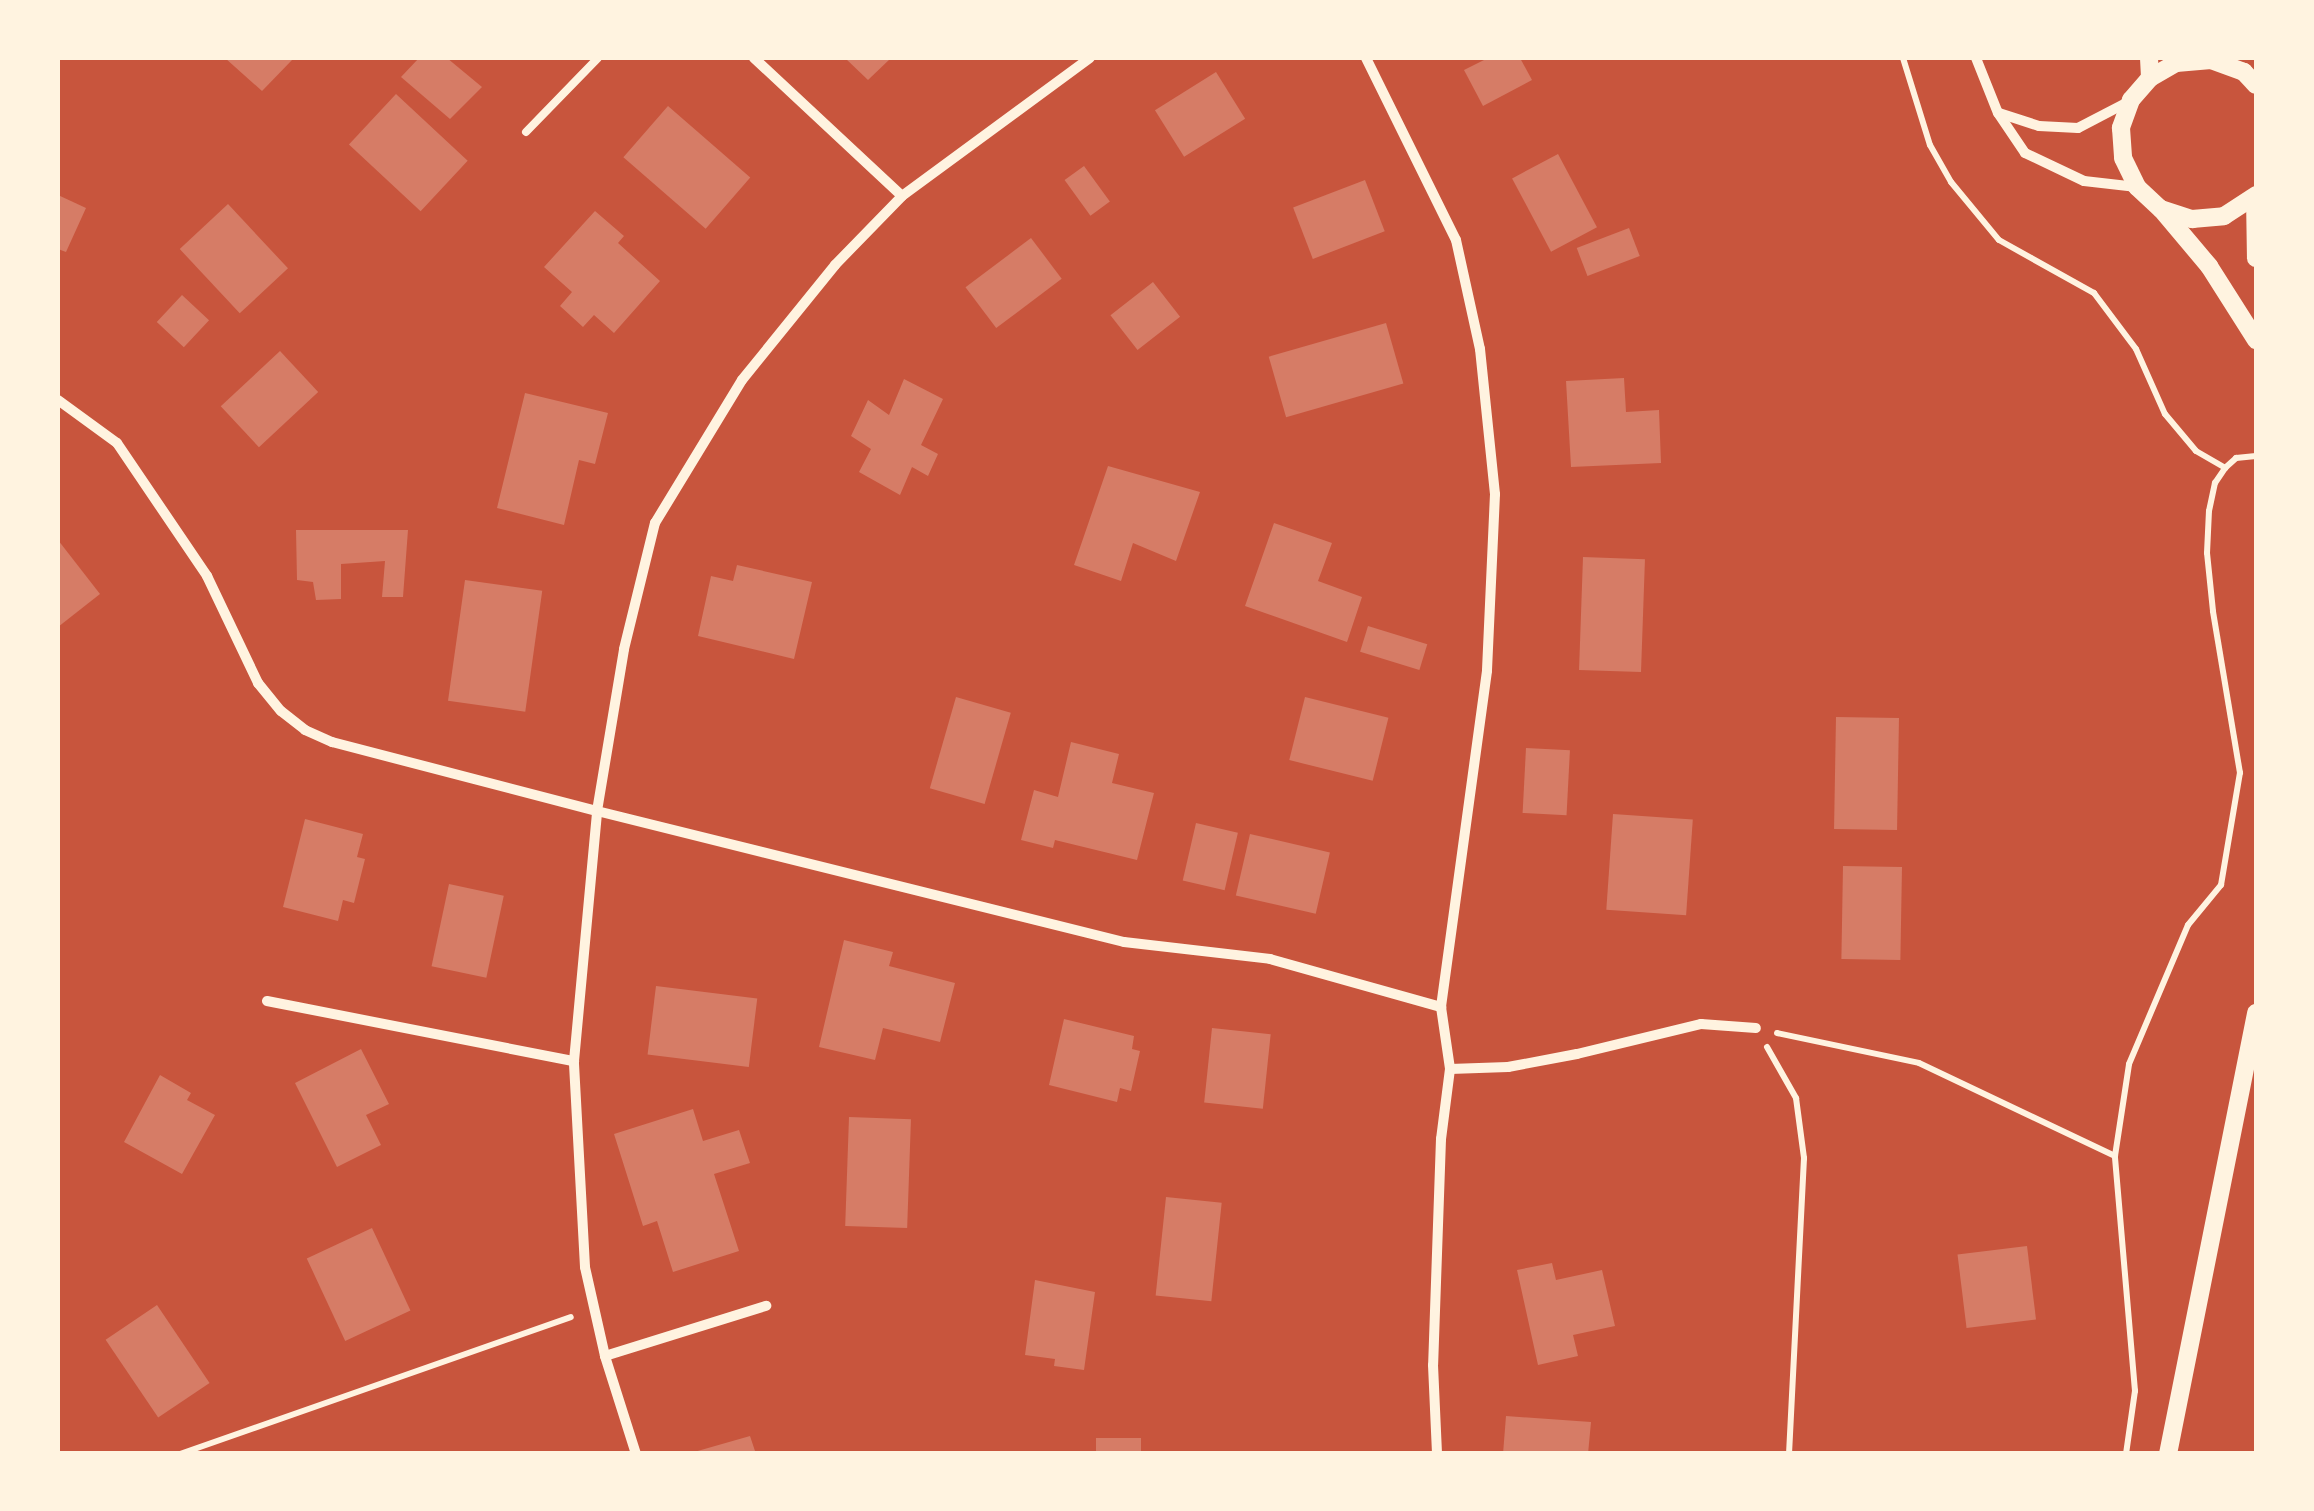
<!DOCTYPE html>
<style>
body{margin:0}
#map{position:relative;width:2314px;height:1511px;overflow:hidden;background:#c8553d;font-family:Lato,sans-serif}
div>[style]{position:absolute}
.building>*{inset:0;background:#d67c66;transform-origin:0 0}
.path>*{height:6px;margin:-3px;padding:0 3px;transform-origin:3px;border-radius:3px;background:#fff3e0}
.service>*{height:8px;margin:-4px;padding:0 4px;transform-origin:4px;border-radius:4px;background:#fff3e0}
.minor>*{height:10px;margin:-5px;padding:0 5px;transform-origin:5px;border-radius:5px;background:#fff3e0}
.tertiary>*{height:18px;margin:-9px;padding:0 9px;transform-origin:9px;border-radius:9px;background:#fff3e0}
span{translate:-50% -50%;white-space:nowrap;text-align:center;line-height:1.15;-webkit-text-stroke:9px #fff3e0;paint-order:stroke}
.frame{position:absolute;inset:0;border:60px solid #fff3e0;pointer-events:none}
</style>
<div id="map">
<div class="building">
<i style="clip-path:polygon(225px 58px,294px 58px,262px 91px)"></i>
<i style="clip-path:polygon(419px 58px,447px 58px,482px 87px,450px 119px,401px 77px)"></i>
<i style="clip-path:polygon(845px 58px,891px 58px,868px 80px)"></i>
<i style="clip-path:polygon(1488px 58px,1520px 58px,1532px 80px,1483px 106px,1464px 70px)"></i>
<i style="left:1216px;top:72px;width:55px;height:72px;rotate:58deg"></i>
<i style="left:396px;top:94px;width:98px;height:69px;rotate:43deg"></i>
<i style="left:668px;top:106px;width:109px;height:68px;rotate:41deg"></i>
<i style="left:1558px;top:154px;width:83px;height:52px;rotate:62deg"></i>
<i style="left:1084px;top:166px;width:44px;height:24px;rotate:54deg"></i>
<i style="left:1365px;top:180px;width:55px;height:77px;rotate:69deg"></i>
<i style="clip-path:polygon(58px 195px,86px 208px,66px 252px,58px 249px)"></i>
<i style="left:228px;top:204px;width:88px;height:66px;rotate:47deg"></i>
<i style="clip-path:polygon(595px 211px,624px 236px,618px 243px,660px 281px,614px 333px,594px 315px,583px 327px,560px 306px,572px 292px,544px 267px)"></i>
<i style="left:1629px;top:228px;width:30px;height:56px;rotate:69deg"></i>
<i style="left:1031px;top:238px;width:51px;height:82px;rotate:53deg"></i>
<i style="left:1153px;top:282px;width:44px;height:54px;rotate:52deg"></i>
<i style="left:182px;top:295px;width:37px;height:37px;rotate:43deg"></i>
<i style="left:1386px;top:323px;width:63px;height:122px;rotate:74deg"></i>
<i style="left:280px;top:351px;width:56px;height:81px;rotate:47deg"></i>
<i style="clip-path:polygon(1624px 378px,1626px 412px,1659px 410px,1661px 463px,1571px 467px,1566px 381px)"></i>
<i style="clip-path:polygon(904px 379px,943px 399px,921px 445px,938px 454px,928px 476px,912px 467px,900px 495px,859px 472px,871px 449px,851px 436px,868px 400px,889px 415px)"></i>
<i style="clip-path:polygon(525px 393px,608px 413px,595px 464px,579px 460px,564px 525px,497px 508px)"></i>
<i style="clip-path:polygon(1108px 466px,1200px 492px,1176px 561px,1133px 543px,1121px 581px,1074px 565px)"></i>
<i style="clip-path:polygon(1274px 523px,1332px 543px,1318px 581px,1362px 597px,1347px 642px,1245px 606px)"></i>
<i style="clip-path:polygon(296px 530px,408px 530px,403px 597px,382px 597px,385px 561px,341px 564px,341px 599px,316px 600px,313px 582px,297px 580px)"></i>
<i style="clip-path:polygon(58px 540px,100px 594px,58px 627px)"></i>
<i style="left:1583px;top:557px;width:62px;height:113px;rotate:2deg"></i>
<i style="clip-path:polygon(737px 565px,812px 582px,794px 659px,698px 636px,711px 576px,733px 581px)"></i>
<i style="left:465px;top:580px;width:78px;height:122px;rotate:8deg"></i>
<i style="left:1368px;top:626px;width:62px;height:27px;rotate:17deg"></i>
<i style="left:956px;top:697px;width:57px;height:95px;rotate:16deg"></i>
<i style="left:1305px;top:697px;width:86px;height:65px;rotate:14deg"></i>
<i style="left:1836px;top:717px;width:63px;height:112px;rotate:1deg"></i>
<i style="clip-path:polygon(1071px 742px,1119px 754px,1112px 783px,1154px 793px,1137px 860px,1055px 840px,1053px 848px,1021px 840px,1034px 790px,1058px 797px)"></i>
<i style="left:1526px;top:748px;width:44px;height:65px;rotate:3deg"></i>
<i style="left:1613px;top:814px;width:80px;height:96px;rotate:4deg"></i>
<i style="clip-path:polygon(305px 819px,363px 834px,357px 857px,365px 859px,354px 903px,343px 900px,338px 921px,283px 907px)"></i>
<i style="left:1196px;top:823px;width:43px;height:59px;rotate:13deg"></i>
<i style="left:1250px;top:834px;width:82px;height:63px;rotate:13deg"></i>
<i style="left:1843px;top:866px;width:59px;height:93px;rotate:1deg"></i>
<i style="left:449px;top:884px;width:56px;height:84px;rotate:12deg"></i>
<i style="clip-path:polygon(844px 940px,893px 952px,889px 966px,955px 983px,940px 1042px,883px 1028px,875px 1060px,819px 1047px)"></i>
<i style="left:656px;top:986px;width:102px;height:69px;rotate:7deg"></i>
<i style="clip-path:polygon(1064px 1019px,1134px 1036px,1132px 1049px,1140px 1051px,1131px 1091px,1120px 1088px,1117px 1102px,1049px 1085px)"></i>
<i style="left:1212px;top:1028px;width:59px;height:75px;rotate:6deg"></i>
<i style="clip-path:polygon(361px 1049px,389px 1104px,366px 1115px,381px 1145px,337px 1167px,295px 1083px)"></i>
<i style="clip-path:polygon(160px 1075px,191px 1093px,187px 1100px,215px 1115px,182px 1174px,124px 1142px)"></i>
<i style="clip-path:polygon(693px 1109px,703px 1141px,739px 1130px,750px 1163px,714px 1174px,739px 1251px,673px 1272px,657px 1221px,643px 1226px,614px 1134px)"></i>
<i style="left:849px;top:1117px;width:62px;height:109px;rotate:2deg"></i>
<i style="left:1166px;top:1197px;width:56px;height:99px;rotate:6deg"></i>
<i style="left:372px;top:1228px;width:91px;height:72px;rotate:65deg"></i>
<i style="left:2027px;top:1246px;width:74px;height:70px;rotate:83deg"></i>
<i style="clip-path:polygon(1552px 1263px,1556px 1280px,1602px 1270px,1615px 1326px,1573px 1335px,1578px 1356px,1538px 1365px,1517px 1270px)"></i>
<i style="clip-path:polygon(1035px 1280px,1095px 1292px,1084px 1370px,1054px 1366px,1055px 1359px,1025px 1355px)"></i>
<i style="left:157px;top:1305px;width:94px;height:62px;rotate:56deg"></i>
<i style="clip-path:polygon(1506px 1416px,1591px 1422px,1588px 1454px,1503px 1454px)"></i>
<i style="clip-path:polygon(750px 1436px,756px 1454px,694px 1454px,694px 1452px)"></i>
<i style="left:1141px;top:1438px;width:16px;height:45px;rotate:90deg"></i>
</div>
<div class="path">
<i style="left:1903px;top:58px;width:91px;rotate:72.8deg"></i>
<i style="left:1930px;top:145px;width:43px;rotate:60.4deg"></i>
<i style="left:1951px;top:182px;width:75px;rotate:50.4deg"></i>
<i style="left:1999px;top:240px;width:109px;rotate:29.2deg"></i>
<i style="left:2094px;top:293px;width:70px;rotate:53.1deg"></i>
<i style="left:2136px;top:349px;width:71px;rotate:66deg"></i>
<i style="left:2165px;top:414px;width:48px;rotate:50deg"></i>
<i style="left:2196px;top:451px;width:34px;rotate:30deg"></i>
<i style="left:1777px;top:1033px;width:145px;rotate:11.9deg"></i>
<i style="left:1919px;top:1063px;width:217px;rotate:25.4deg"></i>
<i style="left:1767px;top:1047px;width:59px;rotate:60.4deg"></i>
<i style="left:1796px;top:1098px;width:61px;rotate:82.4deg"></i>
<i style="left:1804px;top:1158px;width:296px;rotate:92.9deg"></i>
<i style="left:180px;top:1454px;width:414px;rotate:-19.3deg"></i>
<i style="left:2126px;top:1454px;width:64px;rotate:-81.9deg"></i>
<i style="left:2135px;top:1391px;width:236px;rotate:-94.9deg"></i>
<i style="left:2115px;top:1156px;width:93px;rotate:-81.3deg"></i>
<i style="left:2129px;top:1064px;width:151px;rotate:-67deg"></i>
<i style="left:2188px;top:925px;width:52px;rotate:-50.5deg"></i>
<i style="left:2221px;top:885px;width:114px;rotate:-80.4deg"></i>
<i style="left:2240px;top:773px;width:164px;rotate:-99.5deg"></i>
<i style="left:2213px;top:611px;width:58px;rotate:-95.9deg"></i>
<i style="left:2207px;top:553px;width:42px;rotate:-87.3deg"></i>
<i style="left:2209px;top:511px;width:29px;rotate:-78deg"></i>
<i style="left:2215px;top:483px;width:18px;rotate:-56deg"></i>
<i style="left:2225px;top:468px;width:15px;rotate:-42deg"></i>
<i style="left:2236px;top:458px;width:20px;rotate:-6deg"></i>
</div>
<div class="service">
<i style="left:526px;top:132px;width:103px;rotate:-45.8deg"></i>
</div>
<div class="minor">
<i style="left:754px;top:58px;width:202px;rotate:43deg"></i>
<i style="left:1366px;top:58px;width:203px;rotate:63.7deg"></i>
<i style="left:1456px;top:240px;width:112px;rotate:77.6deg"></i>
<i style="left:1480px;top:349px;width:146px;rotate:84.1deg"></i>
<i style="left:1495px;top:494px;width:177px;rotate:92.6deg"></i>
<i style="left:1487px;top:671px;width:339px;rotate:97.8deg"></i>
<i style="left:1441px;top:1007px;width:63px;rotate:81.7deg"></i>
<i style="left:1450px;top:1069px;width:71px;rotate:97.3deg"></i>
<i style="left:1441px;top:1139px;width:226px;rotate:92deg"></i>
<i style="left:1433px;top:1365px;width:89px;rotate:87.4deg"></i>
<i style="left:1976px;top:58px;width:59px;rotate:68.2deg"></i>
<i style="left:1998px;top:113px;width:48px;rotate:56deg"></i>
<i style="left:2025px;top:153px;width:65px;rotate:25.4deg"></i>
<i style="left:2084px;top:181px;width:53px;rotate:6.5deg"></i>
<i style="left:1999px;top:113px;width:42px;rotate:18deg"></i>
<i style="left:2039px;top:126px;width:39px;rotate:3deg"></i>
<i style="left:2078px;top:128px;width:56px;rotate:-27.5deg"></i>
<i style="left:58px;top:400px;width:73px;rotate:36.1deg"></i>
<i style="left:117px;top:443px;width:161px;rotate:55.9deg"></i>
<i style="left:207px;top:576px;width:119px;rotate:64.5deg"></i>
<i style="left:258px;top:683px;width:36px;rotate:51deg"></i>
<i style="left:281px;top:711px;width:31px;rotate:38deg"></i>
<i style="left:305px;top:730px;width:30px;rotate:24deg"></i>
<i style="left:332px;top:742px;width:274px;rotate:14.6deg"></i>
<i style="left:597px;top:811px;width:543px;rotate:13.96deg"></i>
<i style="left:1124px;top:942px;width:147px;rotate:6.6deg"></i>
<i style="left:1270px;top:959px;width:178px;rotate:15.7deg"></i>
<i style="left:267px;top:1001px;width:313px;rotate:11.1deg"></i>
<i style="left:1450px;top:1069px;width:58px;rotate:-2deg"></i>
<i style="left:1508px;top:1067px;width:70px;rotate:-10.7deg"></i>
<i style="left:1577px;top:1054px;width:128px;rotate:-13.6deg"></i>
<i style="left:1701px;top:1024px;width:55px;rotate:4.2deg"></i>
<i style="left:605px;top:1356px;width:169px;rotate:-17.3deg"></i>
<i style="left:636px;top:1454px;width:103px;rotate:-107.6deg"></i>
<i style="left:605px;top:1356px;width:91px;rotate:-102.7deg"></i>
<i style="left:585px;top:1267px;width:206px;rotate:-93.1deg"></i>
<i style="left:574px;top:1061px;width:251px;rotate:-84.7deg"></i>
<i style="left:597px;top:811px;width:164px;rotate:-80.5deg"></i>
<i style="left:624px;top:649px;width:130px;rotate:-76.2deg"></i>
<i style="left:655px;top:523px;width:167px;rotate:-58.7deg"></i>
<i style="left:742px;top:380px;width:148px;rotate:-51deg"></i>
<i style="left:835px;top:265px;width:96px;rotate:-45.8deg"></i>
<i style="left:902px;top:196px;width:233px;rotate:-36.3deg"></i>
</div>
<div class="tertiary">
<i style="left:2149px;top:58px;width:20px;rotate:87deg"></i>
<i style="left:2256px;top:85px;width:18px;rotate:-133deg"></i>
<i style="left:2244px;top:72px;width:35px;rotate:-160deg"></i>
<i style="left:2211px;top:60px;width:35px;rotate:175deg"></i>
<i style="left:2176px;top:63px;width:30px;rotate:150deg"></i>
<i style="left:2150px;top:78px;width:29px;rotate:131deg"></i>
<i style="left:2131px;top:100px;width:30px;rotate:110deg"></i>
<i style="left:2121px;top:128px;width:30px;rotate:86deg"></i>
<i style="left:2123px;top:158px;width:32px;rotate:64deg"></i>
<i style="left:2137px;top:187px;width:33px;rotate:43deg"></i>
<i style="left:2161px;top:209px;width:33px;rotate:18deg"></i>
<i style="left:2192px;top:219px;width:32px;rotate:-5deg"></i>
<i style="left:2224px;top:216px;width:38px;rotate:-33deg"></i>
<i style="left:2255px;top:197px;width:61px;rotate:89.1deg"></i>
<i style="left:2161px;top:209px;width:75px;rotate:49.9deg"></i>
<i style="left:2209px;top:266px;width:88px;rotate:57.6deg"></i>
<i style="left:2168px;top:1454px;width:450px;rotate:-78.7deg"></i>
</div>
<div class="frame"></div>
</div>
